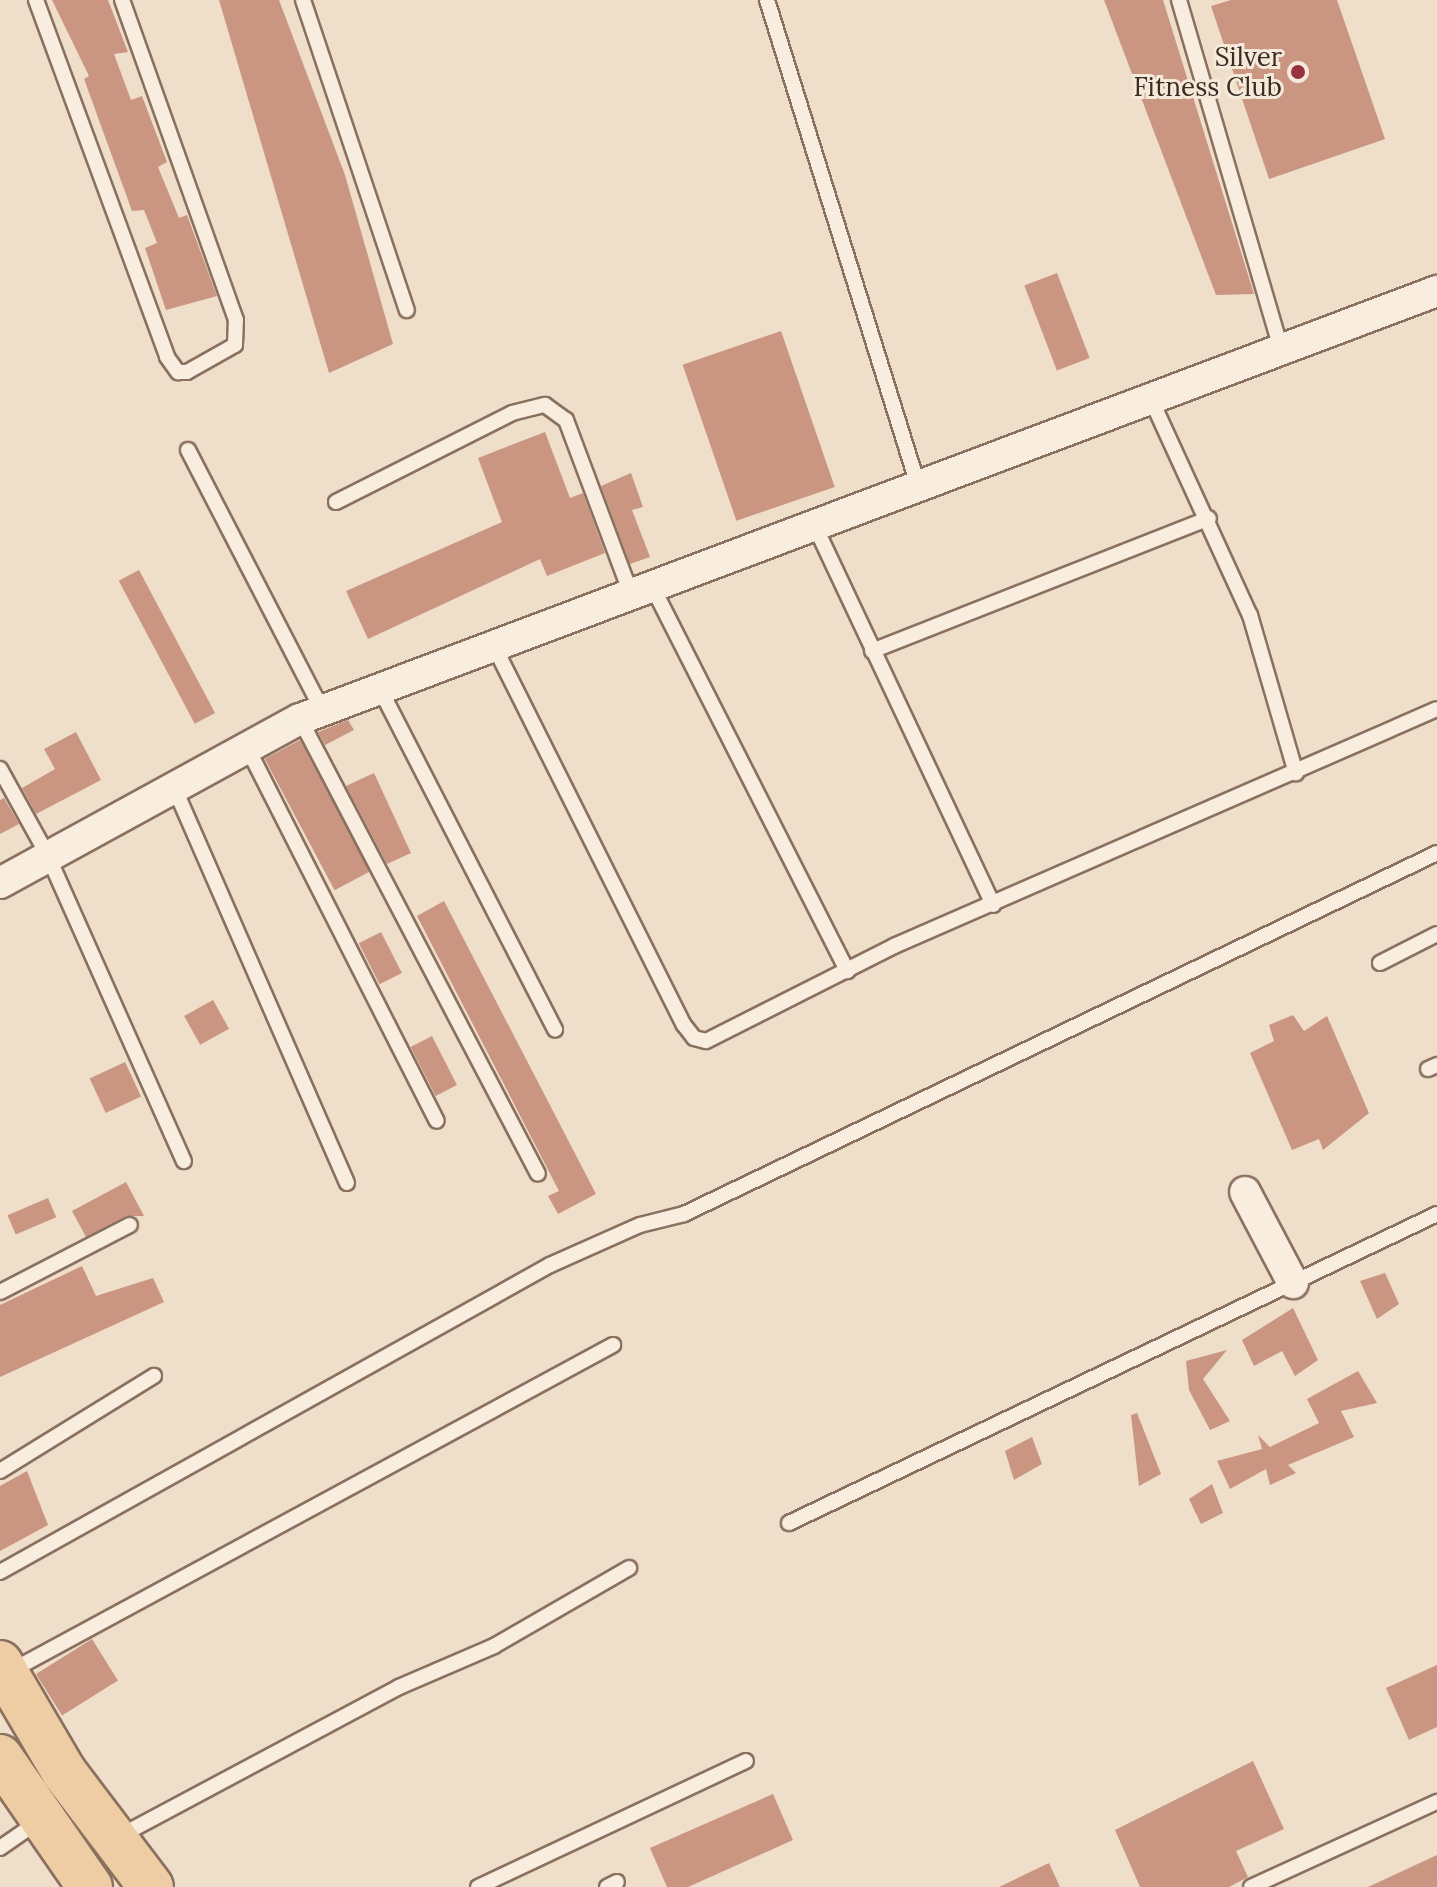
<!DOCTYPE html>
<style>
body{margin:0}
#map{position:relative;width:1437px;height:1887px;overflow:hidden;background:#eedeca;font-family:Lora,serif}
div>[style]{position:absolute}
.building>*{inset:0;background:#ca9682;transform-origin:0 0}
.roads{filter:drop-shadow(2px 0 #8a705f) drop-shadow(-2px 0 #8a705f) drop-shadow(0 2px #8a705f) drop-shadow(0 -2px #8a705f)}
.service>*{height:14px;margin:-7px;padding:0 7px;transform-origin:7px;border-radius:7px;background:#f8edde}
.minor>*{height:30px;margin:-15px;padding:0 15px;transform-origin:15px;border-radius:15px;background:#f8edde}
.primary>*{height:44px;margin:-22px;padding:0 22px;transform-origin:22px;border-radius:22px;background:#eecda5}
.dots>*{width:22px;height:22px;translate:-50% -50%;box-sizing:border-box;border:4px solid #f5e9da;border-radius:50%}
span{translate:-50% -50%;white-space:nowrap;text-align:center;line-height:1.15;-webkit-text-stroke:6px #f5e9da;paint-order:stroke}
.poi-label{font-size:26px;color:#3b2b22}
.right{translate:-100% -50%;text-align:right}
</style>
<div id="map">
<div class="building">
<i style="clip-path:polygon(52px 0,108px 0,128px 52px,114px 54px,131px 100px,142px 96px,167px 162px,158px 167px,179px 218px,187px 215px,217px 296px,166px 310px,145px 248px,157px 243px,144px 210px,132px 211px,84px 79px,89px 76px)"></i>
<i style="clip-path:polygon(219px 0,279px 0,345px 175px,393px 344px,329px 373px)"></i>
<i style="clip-path:polygon(1104px 0,1163px 0,1254px 294px,1216px 295px)"></i>
<i style="clip-path:polygon(1231px 0,1337px 0,1385px 139px,1269px 179px,1211px 6px)"></i>
<i style="left:1057px;top:273px;width:91px;height:35px;rotate:69deg"></i>
<i style="left:781px;top:331px;width:165px;height:104px;rotate:71deg"></i>
<i style="clip-path:polygon(545px 432px,570px 498px,583px 493px,605px 553px,547px 576px,540px 559px,368px 639px,346px 591px,502px 522px,478px 458px)"></i>
<i style="clip-path:polygon(631px 473px,643px 507px,632px 510px,650px 557px,630px 564px,601px 486px)"></i>
<i style="left:139px;top:570px;width:162px;height:23px;rotate:62deg"></i>
<i style="clip-path:polygon(348px 720px,354px 730px,325px 745px,318px 732px)"></i>
<i style="clip-path:polygon(76px 732px,101px 780px,36px 814px,22px 788px,55px 769px,44px 749px)"></i>
<i style="left:300px;top:740px;width:149px;height:40px;rotate:62deg"></i>
<i style="clip-path:polygon(374px 773px,411px 853px,387px 864px,346px 786px)"></i>
<i style="clip-path:polygon(4px 798px,19px 824px,0 834px,0 800px)"></i>
<i style="clip-path:polygon(444px 901px,596px 1194px,558px 1214px,548px 1196px,559px 1191px,417px 916px)"></i>
<i style="left:381px;top:932px;width:46px;height:25px;rotate:63deg"></i>
<i style="left:213px;top:1000px;width:33px;height:33px;rotate:61deg"></i>
<i style="clip-path:polygon(1293px 1015px,1304px 1031px,1327px 1016px,1369px 1113px,1323px 1150px,1319px 1139px,1292px 1150px,1250px 1053px,1274px 1041px,1269px 1025px)"></i>
<i style="left:432px;top:1036px;width:55px;height:24px;rotate:63deg"></i>
<i style="left:125px;top:1062px;width:38px;height:39px;rotate:65deg"></i>
<i style="clip-path:polygon(126px 1182px,144px 1216px,126px 1216px,86px 1237px,72px 1211px)"></i>
<i style="left:48px;top:1198px;width:21px;height:44px;rotate:67deg"></i>
<i style="clip-path:polygon(82px 1266px,96px 1296px,153px 1278px,164px 1302px,0 1377px,0 1305px)"></i>
<i style="clip-path:polygon(1385px 1273px,1399px 1304px,1377px 1319px,1360px 1281px)"></i>
<i style="clip-path:polygon(1293px 1308px,1318px 1360px,1295px 1376px,1282px 1351px,1254px 1366px,1242px 1340px)"></i>
<i style="clip-path:polygon(1227px 1350px,1203px 1379px,1230px 1421px,1210px 1430px,1189px 1390px,1186px 1361px)"></i>
<i style="clip-path:polygon(1358px 1371px,1377px 1403px,1341px 1411px,1354px 1437px,1288px 1465px,1296px 1473px,1270px 1485px,1266px 1469px,1230px 1489px,1217px 1461px,1262px 1449px,1258px 1435px,1270px 1447px,1319px 1423px,1307px 1399px)"></i>
<i style="clip-path:polygon(1137px 1413px,1161px 1474px,1139px 1486px,1131px 1415px)"></i>
<i style="clip-path:polygon(1032px 1437px,1042px 1464px,1014px 1480px,1005px 1451px)"></i>
<i style="clip-path:polygon(27px 1471px,48px 1525px,0 1551px,0 1486px)"></i>
<i style="clip-path:polygon(1212px 1484px,1223px 1513px,1201px 1524px,1189px 1499px)"></i>
<i style="left:92px;top:1639px;width:49px;height:66px;rotate:58deg"></i>
<i style="clip-path:polygon(1437px 1665px,1437px 1727px,1409px 1740px,1386px 1688px)"></i>
<i style="clip-path:polygon(1253px 1761px,1284px 1829px,1236px 1851px,1248px 1877px,1229px 1887px,1140px 1887px,1115px 1830px)"></i>
<i style="clip-path:polygon(773px 1794px,793px 1840px,688px 1887px,667px 1887px,650px 1848px)"></i>
<i style="clip-path:polygon(1437px 1855px,1437px 1887px,1368px 1887px)"></i>
<i style="clip-path:polygon(1049px 1863px,1060px 1887px,999px 1887px)"></i>
</div>
<div class="roads">
<div class="service">
<i style="left:36px;top:0;width:380px;rotate:69.8deg"></i>
<i style="left:167px;top:357px;width:19px;rotate:54deg"></i>
<i style="left:178px;top:372px;width:9px"></i>
<i style="left:187px;top:372px;width:55px;rotate:-29.4deg"></i>
<i style="left:235px;top:345px;width:25px;rotate:-88deg"></i>
<i style="left:236px;top:320px;width:340px;rotate:-109.6deg"></i>
<i style="left:303px;top:0;width:327px;rotate:71.5deg"></i>
<i style="left:767px;top:0;width:508px;rotate:72.71deg"></i>
<i style="left:1179px;top:0;width:360px;rotate:73.7deg"></i>
<i style="left:1150px;top:397px;width:240px;rotate:65.4deg"></i>
<i style="left:1250px;top:615px;width:165px;rotate:73.8deg"></i>
<i style="left:188px;top:450px;width:294px;rotate:62.7deg"></i>
<i style="left:336px;top:502px;width:197px;rotate:-26.8deg"></i>
<i style="left:512px;top:413px;width:34px;rotate:-14deg"></i>
<i style="left:545px;top:405px;width:26px;rotate:36deg"></i>
<i style="left:566px;top:420px;width:186px;rotate:69.5deg"></i>
<i style="left:814px;top:524px;width:421px;rotate:64.8deg"></i>
<i style="left:652px;top:586px;width:432px;rotate:63.1deg"></i>
<i style="left:494px;top:646px;width:424px;rotate:63.4deg"></i>
<i style="left:684px;top:1025px;width:16px;rotate:52deg"></i>
<i style="left:694px;top:1038px;width:12px;rotate:14deg"></i>
<i style="left:706px;top:1041px;width:211px;rotate:-26.8deg"></i>
<i style="left:894px;top:946px;width:592px;rotate:-23.58deg"></i>
<i style="left:872px;top:651px;width:362px;rotate:-21.5deg"></i>
<i style="left:380px;top:689px;width:383px;rotate:62.8deg"></i>
<i style="left:300px;top:719px;width:513px;rotate:62.39deg"></i>
<i style="left:247px;top:747px;width:419px;rotate:63.1deg"></i>
<i style="left:0;top:769px;width:99px;rotate:61.1deg"></i>
<i style="left:48px;top:856px;width:334px;rotate:66deg"></i>
<i style="left:174px;top:787px;width:432px;rotate:66.4deg"></i>
<i style="left:1380px;top:963px;width:64px;rotate:-27deg"></i>
<i style="left:1428px;top:1069px;width:10px;rotate:-24deg"></i>
<i style="left:0;top:1292px;width:146px;rotate:-27.3deg"></i>
<i style="left:0;top:1471px;width:181px;rotate:-31.7deg"></i>
<i style="left:789px;top:1523px;width:718px;rotate:-25.49deg"></i>
<i style="left:0;top:1572px;width:630px;rotate:-29.17deg"></i>
<i style="left:550px;top:1265px;width:98px;rotate:-24deg"></i>
<i style="left:640px;top:1225px;width:45px;rotate:-14deg"></i>
<i style="left:684px;top:1214px;width:835px;rotate:-25.61deg"></i>
<i style="left:9px;top:1672px;width:687px;rotate:-28.43deg"></i>
<i style="left:120px;top:1836px;width:316px;rotate:-28.1deg"></i>
<i style="left:399px;top:1687px;width:103px;rotate:-23.3deg"></i>
<i style="left:494px;top:1646px;width:156px;rotate:-30deg"></i>
<i style="left:0;top:1848px;width:47px;rotate:-34.7deg"></i>
<i style="left:478px;top:1887px;width:296px;rotate:-25.2deg"></i>
<i style="left:607px;top:1887px;width:11px;rotate:-27deg"></i>
<i style="left:1251px;top:1887px;width:205px;rotate:-24.6deg"></i>
</div>
<div class="minor">
<i style="left:0;top:883px;width:342px;rotate:-28.7deg"></i>
<i style="left:300px;top:719px;width:1215px;rotate:-20.63deg"></i>
<i style="left:1245px;top:1192px;width:103px;rotate:62.2deg"></i>
</div>
<div class="primary">
<i style="left:0;top:1663px;width:126px;rotate:59.6deg"></i>
<i style="left:64px;top:1772px;width:144px;rotate:52.9deg"></i>
<i style="left:0;top:1757px;width:158px;rotate:55.3deg"></i>
</div>
</div>
<div class="dots">
<i style="left:1298px;top:72px;background:#97313f"></i>
</div>
<div class="poi-label">
<span class="right" style="left:1282px;top:72px">Silver<br>Fitness Club</span>
</div>
</div>
